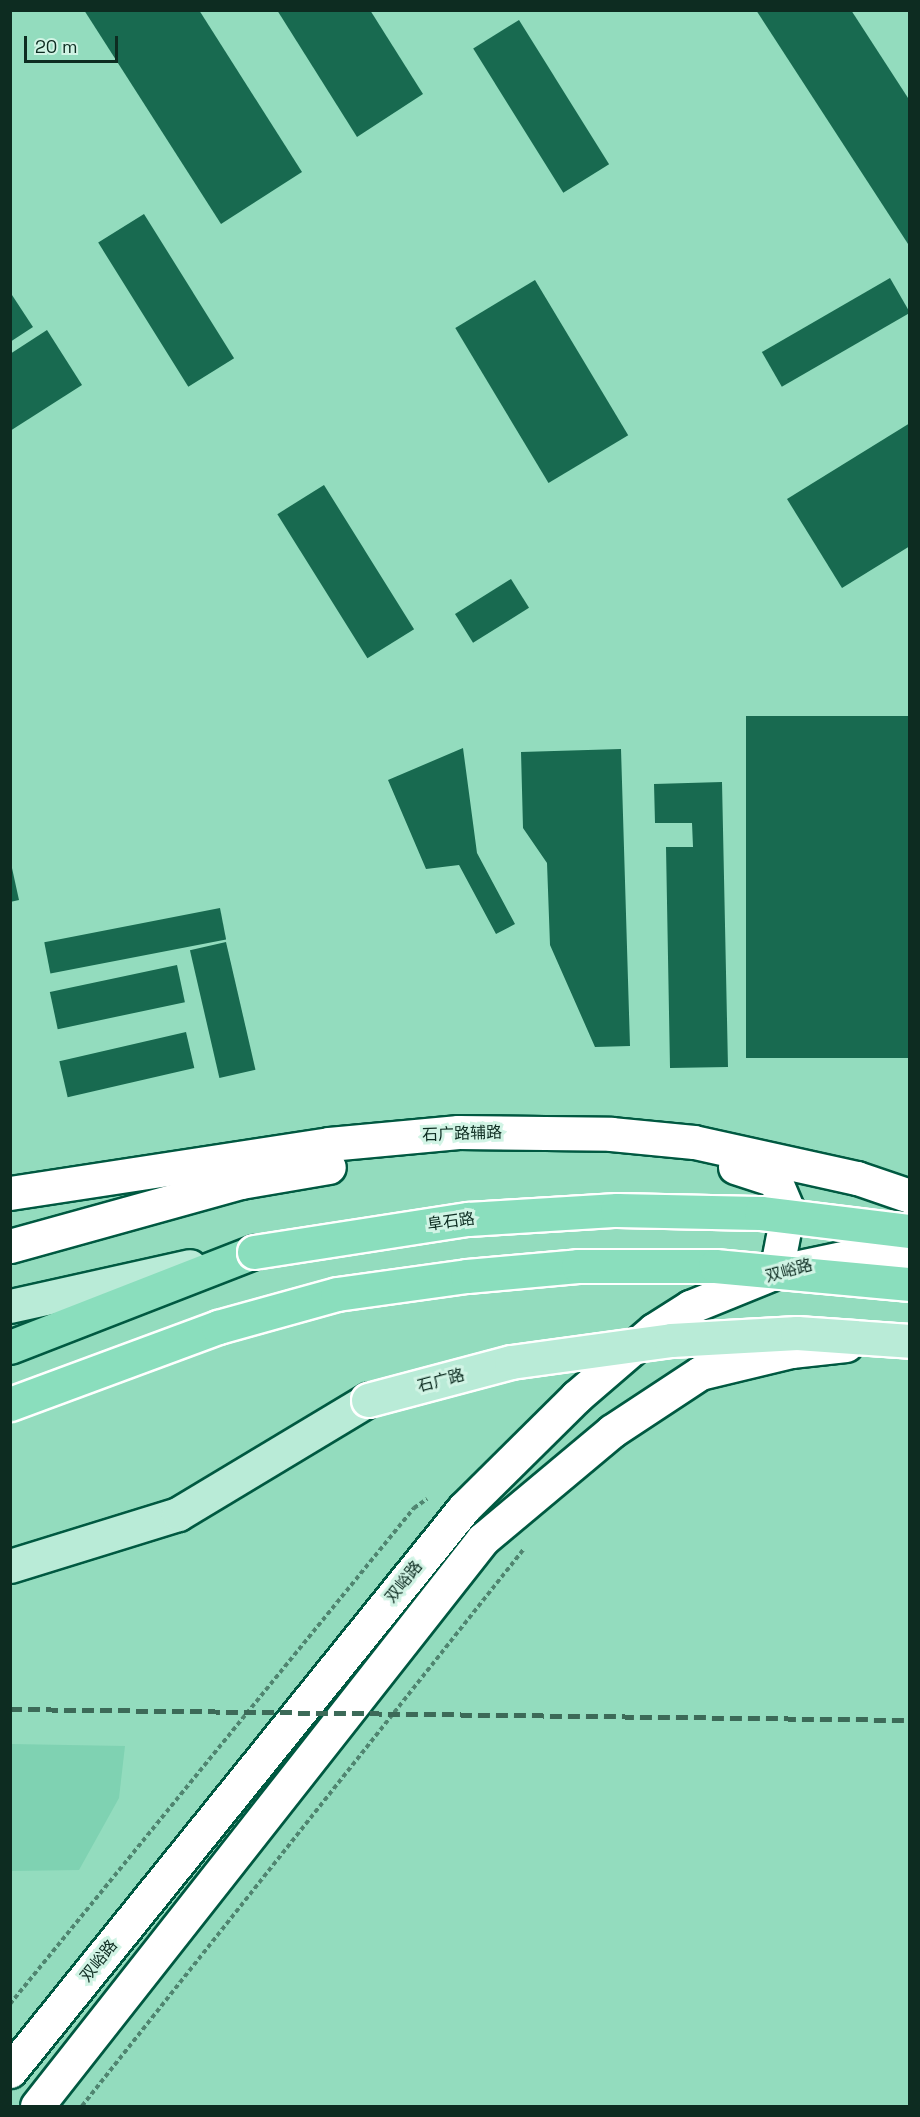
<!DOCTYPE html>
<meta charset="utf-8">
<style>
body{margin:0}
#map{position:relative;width:920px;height:2117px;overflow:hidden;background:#93dcbe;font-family:"Space Grotesk","Noto Sans SC",sans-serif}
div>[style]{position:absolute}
.built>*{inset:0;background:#7fd2b2}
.building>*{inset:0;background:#186a50;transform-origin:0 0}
.path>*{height:4px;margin-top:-2px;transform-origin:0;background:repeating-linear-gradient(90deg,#508570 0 4.5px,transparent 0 7.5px)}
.roads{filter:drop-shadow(2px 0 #005941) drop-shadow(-2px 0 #005941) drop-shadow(0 2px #005941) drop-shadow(0 -2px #005941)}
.minor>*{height:33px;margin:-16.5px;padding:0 16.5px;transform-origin:16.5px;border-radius:16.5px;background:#fff}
.major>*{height:33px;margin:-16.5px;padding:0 16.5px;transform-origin:16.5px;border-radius:16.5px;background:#b9ebd7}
.highway>*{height:33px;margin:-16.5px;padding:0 16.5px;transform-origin:16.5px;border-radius:16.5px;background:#8adebd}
.rail>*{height:4.5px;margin-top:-2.25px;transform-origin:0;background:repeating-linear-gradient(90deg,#3c6a58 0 12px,transparent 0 18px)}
.bridges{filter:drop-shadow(2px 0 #fff) drop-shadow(-2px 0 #fff) drop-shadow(0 2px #fff) drop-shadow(0 -2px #fff)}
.major-bridge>*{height:33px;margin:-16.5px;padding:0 16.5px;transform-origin:16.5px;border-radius:16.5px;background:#b9ebd7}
.highway-bridge>*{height:33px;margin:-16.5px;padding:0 16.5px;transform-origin:16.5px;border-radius:16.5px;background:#8adebd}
span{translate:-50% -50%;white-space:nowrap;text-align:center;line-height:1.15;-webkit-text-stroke:6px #d1f4e5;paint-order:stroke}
.street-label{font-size:16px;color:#0d2c21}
.frame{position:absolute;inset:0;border:12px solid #0d2c21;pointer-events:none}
.scale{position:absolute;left:24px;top:36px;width:94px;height:27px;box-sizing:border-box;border:3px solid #0d2c21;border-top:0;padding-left:8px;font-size:18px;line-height:21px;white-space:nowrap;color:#0d2c21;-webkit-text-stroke:4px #d1f4e5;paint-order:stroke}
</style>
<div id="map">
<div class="built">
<i style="clip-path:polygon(11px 1744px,125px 1746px,119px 1798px,79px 1870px,11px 1871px)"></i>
</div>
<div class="building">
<i style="clip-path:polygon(84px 10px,199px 10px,302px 172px,221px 224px)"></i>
<i style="clip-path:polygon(277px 10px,370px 10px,423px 94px,357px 137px)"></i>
<i style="clip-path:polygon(756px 10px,851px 10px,910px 101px,910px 247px)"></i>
<i style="left:519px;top:20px;width:170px;height:54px;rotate:58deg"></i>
<i style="left:144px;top:214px;width:170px;height:54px;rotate:58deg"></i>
<i style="left:890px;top:278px;width:40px;height:148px;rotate:60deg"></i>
<i style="left:535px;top:280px;width:181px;height:93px;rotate:59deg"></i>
<i style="clip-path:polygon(10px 292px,33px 327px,10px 342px)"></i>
<i style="clip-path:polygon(47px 330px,82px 385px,10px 431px,10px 354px)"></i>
<i style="clip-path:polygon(910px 423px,910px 546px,842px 588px,787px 499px)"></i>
<i style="left:324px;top:485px;width:170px;height:55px;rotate:58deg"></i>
<i style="left:511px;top:579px;width:34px;height:66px;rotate:58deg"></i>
<i style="left:910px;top:716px;width:342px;height:164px;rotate:90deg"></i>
<i style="clip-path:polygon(463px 748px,477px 853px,515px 924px,496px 934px,459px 865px,426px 869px,388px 780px)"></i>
<i style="clip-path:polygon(621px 749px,630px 1046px,595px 1047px,550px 945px,547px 863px,523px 828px,521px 752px)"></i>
<i style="clip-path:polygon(722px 782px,728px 1067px,670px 1068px,666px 847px,693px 847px,692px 823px,655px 823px,654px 784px)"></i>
<i style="clip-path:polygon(10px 859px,19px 900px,10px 902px)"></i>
<i style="left:220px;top:908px;width:32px;height:179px;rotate:79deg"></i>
<i style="left:226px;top:942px;width:131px;height:37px;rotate:77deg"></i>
<i style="left:177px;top:965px;width:38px;height:130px;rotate:78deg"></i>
<i style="left:186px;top:1032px;width:37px;height:130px;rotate:77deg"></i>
</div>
<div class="path">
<i style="left:10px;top:2004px;width:640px;rotate:-50.84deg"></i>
<i style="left:414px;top:1508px;width:16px;rotate:-35deg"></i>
<i style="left:82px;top:2106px;width:710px;rotate:-51.58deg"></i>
</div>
<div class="roads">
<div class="minor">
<i style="left:735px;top:1167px;width:42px;rotate:18deg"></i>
<i style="left:775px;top:1180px;width:33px;rotate:67deg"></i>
<i style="left:788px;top:1210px;width:63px;rotate:101deg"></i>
<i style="left:10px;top:1193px;width:323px;rotate:-8.7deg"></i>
<i style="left:329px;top:1144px;width:130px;rotate:-5.3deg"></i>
<i style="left:458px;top:1132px;width:153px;rotate:0.7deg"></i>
<i style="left:611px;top:1134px;width:83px;rotate:5.5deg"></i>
<i style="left:694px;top:1142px;width:167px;rotate:12.5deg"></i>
<i style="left:857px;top:1178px;width:56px;rotate:18.8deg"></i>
<i style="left:10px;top:1246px;width:240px;rotate:-15.5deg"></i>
<i style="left:241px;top:1182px;width:89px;rotate:-9.7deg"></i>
<i style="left:10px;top:2071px;width:723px;rotate:-51.12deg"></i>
<i style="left:464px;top:1508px;width:158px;rotate:-44.7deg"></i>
<i style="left:576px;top:1397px;width:103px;rotate:-40.7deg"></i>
<i style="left:654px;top:1330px;width:43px;rotate:-32.6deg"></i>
<i style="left:690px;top:1307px;width:93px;rotate:-22.1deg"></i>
<i style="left:776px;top:1272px;width:96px;rotate:-12deg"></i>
<i style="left:870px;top:1252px;width:40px;rotate:-4.3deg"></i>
<i style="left:37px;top:2106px;width:721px;rotate:-51.81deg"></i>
<i style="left:483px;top:1539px;width:168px;rotate:-39.9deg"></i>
<i style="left:612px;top:1431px;width:105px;rotate:-33.4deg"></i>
<i style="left:700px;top:1373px;width:94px;rotate:-13.6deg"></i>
<i style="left:791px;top:1351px;width:55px;rotate:-6.2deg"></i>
</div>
<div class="major">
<i style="left:10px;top:1306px;width:184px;rotate:-12.5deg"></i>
<i style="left:10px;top:1566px;width:176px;rotate:-17.2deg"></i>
<i style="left:178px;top:1514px;width:222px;rotate:-31deg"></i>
</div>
<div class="highway">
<i style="left:10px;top:1347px;width:262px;rotate:-21.3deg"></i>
</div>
</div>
<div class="rail">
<i style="left:10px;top:1709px;width:900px;rotate:0.7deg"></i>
</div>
<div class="bridges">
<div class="major-bridge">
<i style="left:368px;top:1400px;width:148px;rotate:-14.9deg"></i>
<i style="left:511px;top:1362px;width:162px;rotate:-7.8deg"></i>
<i style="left:671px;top:1340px;width:126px;rotate:-3.2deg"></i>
<i style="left:797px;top:1333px;width:113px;rotate:4deg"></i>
</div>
<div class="highway-bridge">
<i style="left:254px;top:1252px;width:217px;rotate:-8.8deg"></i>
<i style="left:468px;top:1219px;width:149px;rotate:-3.5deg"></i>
<i style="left:617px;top:1210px;width:144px;rotate:1.2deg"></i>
<i style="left:761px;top:1213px;width:150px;rotate:6.9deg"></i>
<i style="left:10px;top:1404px;width:222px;rotate:-20.3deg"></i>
<i style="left:218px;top:1327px;width:123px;rotate:-15.5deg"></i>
<i style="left:337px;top:1294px;width:131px;rotate:-7.9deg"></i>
<i style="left:467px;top:1276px;width:111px;rotate:-5.1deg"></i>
<i style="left:578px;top:1266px;width:137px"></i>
<i style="left:715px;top:1266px;width:196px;rotate:5.3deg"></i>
</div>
</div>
<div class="street-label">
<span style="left:462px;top:1134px;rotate:-2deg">石广路辅路</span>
<span style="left:451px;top:1222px;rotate:-8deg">阜石路</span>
<span style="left:789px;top:1271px;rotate:-15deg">双峪路</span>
<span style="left:441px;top:1381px;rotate:-15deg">石广路</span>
<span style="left:404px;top:1582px;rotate:-51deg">双峪路</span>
<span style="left:99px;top:1961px;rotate:-51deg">双峪路</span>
</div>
<div class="frame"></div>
<div class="scale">20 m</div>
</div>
